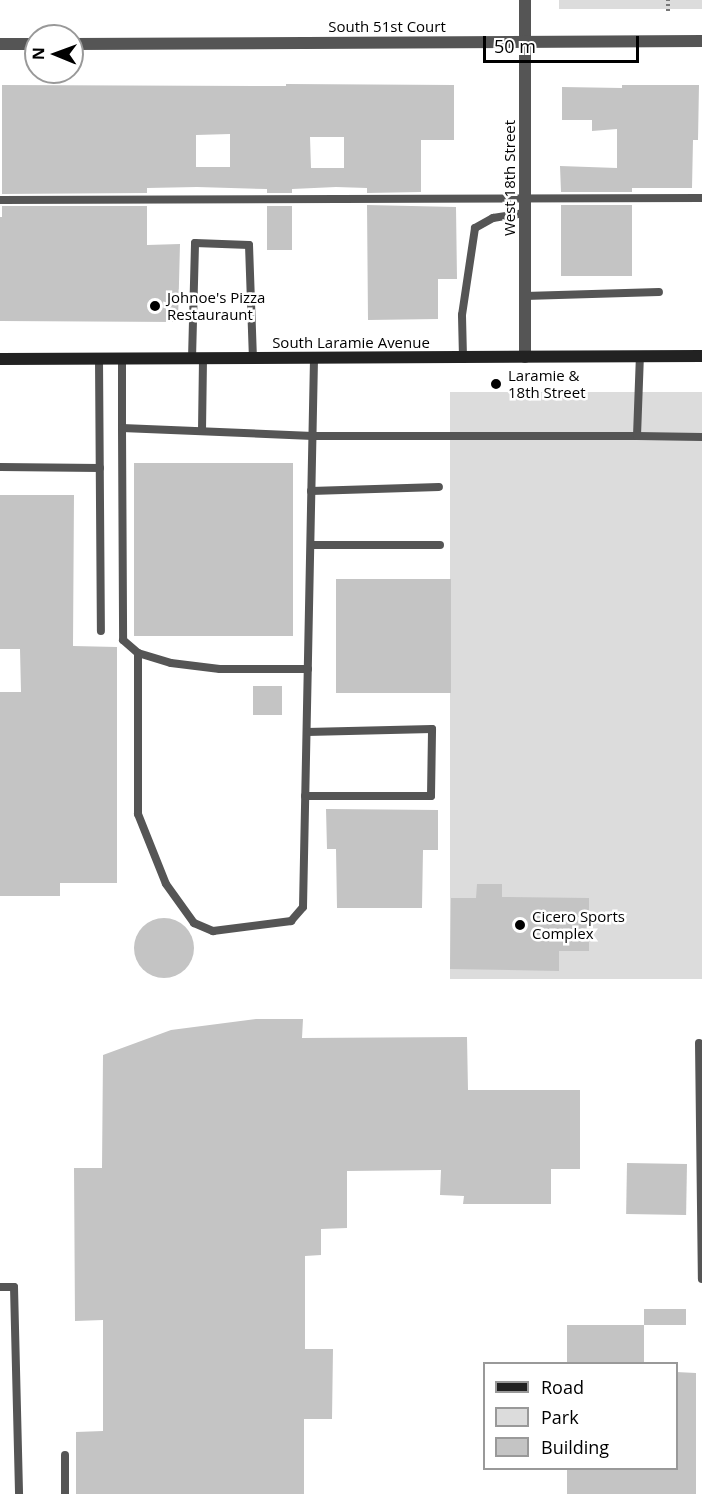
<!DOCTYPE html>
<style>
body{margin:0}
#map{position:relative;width:702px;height:1494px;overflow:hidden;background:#fff;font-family:"Open Sans",sans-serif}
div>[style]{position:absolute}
.green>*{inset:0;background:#dcdcdc;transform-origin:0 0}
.building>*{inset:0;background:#c4c4c4;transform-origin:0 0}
.round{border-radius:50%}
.path>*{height:4px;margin-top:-2px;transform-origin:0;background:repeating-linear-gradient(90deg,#777 0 1.5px,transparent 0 4.5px)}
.lane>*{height:8px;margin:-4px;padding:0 4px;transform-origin:4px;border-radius:4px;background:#555}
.street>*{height:12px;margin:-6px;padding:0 6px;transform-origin:6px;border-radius:6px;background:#555}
.secondary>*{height:12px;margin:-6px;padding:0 6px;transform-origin:6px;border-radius:6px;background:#222}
.dots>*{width:16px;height:16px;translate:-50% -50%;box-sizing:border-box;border:3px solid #fff;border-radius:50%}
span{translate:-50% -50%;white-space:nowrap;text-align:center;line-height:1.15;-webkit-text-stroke:5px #fff;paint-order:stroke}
.street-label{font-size:15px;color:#000}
.poi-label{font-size:15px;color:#000}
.left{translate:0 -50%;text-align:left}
.legend{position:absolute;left:483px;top:1362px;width:195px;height:108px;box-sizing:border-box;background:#fff;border:2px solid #999;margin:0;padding:8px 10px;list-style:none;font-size:18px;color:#000}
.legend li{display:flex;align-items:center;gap:12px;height:30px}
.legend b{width:30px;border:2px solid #999}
.north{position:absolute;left:24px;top:24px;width:60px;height:60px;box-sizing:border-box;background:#fff;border:2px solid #999;border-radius:50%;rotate:271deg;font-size:16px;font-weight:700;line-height:24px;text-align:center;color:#000}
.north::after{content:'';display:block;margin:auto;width:21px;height:27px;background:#000;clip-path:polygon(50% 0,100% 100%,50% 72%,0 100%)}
.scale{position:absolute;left:483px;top:36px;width:156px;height:27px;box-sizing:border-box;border:3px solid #000;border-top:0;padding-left:8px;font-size:18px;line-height:21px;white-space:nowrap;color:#000;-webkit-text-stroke:4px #fff;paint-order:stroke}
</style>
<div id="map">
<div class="green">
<i style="left:559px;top:0;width:143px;height:9px"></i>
<i style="left:702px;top:392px;width:587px;height:252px;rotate:90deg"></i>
</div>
<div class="building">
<i style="clip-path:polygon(evenodd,286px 84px,454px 85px,454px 140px,421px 140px,421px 192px,367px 193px,367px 188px,336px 187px,292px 189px,292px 193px,267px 193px,267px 189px,197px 187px,147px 188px,147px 193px,2px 194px,2px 85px,286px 86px,286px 84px,230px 134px,230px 167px,196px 167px,196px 135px,230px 134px,286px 84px,310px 137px,344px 137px,344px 168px,311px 168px,310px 137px)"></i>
<i style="clip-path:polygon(622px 85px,699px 85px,698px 140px,693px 140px,692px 188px,632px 188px,632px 192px,561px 192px,560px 166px,617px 168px,617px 129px,592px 131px,592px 120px,562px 120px,562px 87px,622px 88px)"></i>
<i style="clip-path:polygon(367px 205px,456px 207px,457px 279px,438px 279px,438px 319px,368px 320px)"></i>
<i style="left:561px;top:205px;width:71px;height:71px"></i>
<i style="clip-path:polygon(2px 206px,147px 206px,147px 245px,180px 244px,178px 322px,0 321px,0 217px,2px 217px)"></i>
<i style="left:267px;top:206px;width:25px;height:44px"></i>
<i style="left:134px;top:463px;width:159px;height:173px"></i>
<i style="clip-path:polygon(0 495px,74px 495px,73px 646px,117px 647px,117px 883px,60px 883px,60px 896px,0 896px,0 692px,21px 692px,20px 649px,0 649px)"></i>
<i style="left:336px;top:579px;width:115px;height:114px"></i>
<i style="left:253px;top:686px;width:29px;height:29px"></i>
<i style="clip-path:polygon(326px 809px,438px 810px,438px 850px,423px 850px,422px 908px,337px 908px,336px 849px,327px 849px)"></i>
<i style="clip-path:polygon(477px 884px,502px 884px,502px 897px,589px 898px,589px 951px,559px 951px,559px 971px,450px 969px,451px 898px,476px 898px)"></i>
<i class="round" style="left:134px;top:918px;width:60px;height:60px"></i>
<i style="clip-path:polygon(256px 1019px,303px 1019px,302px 1038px,467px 1037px,468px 1090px,580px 1090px,580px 1169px,551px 1169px,551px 1204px,463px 1204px,464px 1196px,440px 1195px,441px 1170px,347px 1171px,347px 1228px,321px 1229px,321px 1255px,305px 1256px,305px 1349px,333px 1349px,332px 1419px,304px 1419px,304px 1494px,76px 1494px,76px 1432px,103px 1431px,103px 1320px,75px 1321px,74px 1168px,102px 1168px,103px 1055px,171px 1030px)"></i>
<i style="left:627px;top:1163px;width:60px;height:51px;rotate:1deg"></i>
<i style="left:644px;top:1309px;width:42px;height:16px"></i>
<i style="left:567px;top:1325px;width:77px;height:39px"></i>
<i style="clip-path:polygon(676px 1372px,696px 1373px,696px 1494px,567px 1494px,567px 1468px,676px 1468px)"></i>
</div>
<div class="path">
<i style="left:668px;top:0;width:11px;rotate:90deg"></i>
</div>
<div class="lane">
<i style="left:0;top:200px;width:702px;rotate:-0.16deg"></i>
<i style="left:525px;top:296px;width:134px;rotate:-1.7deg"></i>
<i style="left:463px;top:357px;width:42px;rotate:-91.4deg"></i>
<i style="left:462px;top:315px;width:88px;rotate:-81.5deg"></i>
<i style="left:475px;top:228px;width:21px;rotate:-29deg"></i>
<i style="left:493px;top:218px;width:32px;rotate:-9deg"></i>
<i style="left:99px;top:359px;width:272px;rotate:89.6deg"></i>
<i style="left:122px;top:359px;width:69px;rotate:90deg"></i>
<i style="left:122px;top:428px;width:191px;rotate:2.4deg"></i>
<i style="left:313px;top:436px;width:324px"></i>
<i style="left:637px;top:436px;width:80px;rotate:-87.9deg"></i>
<i style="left:192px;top:359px;width:116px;rotate:-88.5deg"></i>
<i style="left:195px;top:243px;width:54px;rotate:2.1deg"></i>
<i style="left:249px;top:245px;width:113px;rotate:88deg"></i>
<i style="left:122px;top:428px;width:212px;rotate:89.7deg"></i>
<i style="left:123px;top:640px;width:20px;rotate:41deg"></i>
<i style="left:138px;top:653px;width:34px;rotate:17deg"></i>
<i style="left:171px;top:663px;width:49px;rotate:7deg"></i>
<i style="left:220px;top:669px;width:88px"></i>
<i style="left:202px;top:431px;width:73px;rotate:-89.2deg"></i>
<i style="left:637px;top:436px;width:65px;rotate:0.9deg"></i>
<i style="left:0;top:467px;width:100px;rotate:0.6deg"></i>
<i style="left:311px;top:491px;width:128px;rotate:-1.8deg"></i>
<i style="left:311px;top:545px;width:129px"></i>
<i style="left:138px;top:653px;width:161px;rotate:90deg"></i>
<i style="left:138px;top:814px;width:75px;rotate:68.2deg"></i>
<i style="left:166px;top:884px;width:48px;rotate:54.3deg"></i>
<i style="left:194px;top:923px;width:21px;rotate:23deg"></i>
<i style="left:213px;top:931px;width:79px;rotate:-7.3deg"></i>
<i style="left:291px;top:921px;width:18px;rotate:-49deg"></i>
<i style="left:303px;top:907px;width:549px;rotate:-88.85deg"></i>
<i style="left:305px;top:796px;width:126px"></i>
<i style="left:431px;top:796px;width:67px;rotate:-89.1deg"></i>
<i style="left:432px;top:729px;width:125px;rotate:178.6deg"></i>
<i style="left:699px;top:1043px;width:236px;rotate:89.3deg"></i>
<i style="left:0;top:1287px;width:14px"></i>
<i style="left:14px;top:1287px;width:207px;rotate:88.6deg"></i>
<i style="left:65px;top:1494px;width:39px;rotate:-90deg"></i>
</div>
<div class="street">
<i style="left:525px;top:0;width:357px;rotate:90deg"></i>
<i style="left:0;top:44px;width:36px"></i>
<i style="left:72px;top:44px;width:630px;rotate:-0.27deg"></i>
</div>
<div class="secondary">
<i style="left:0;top:359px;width:702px;rotate:-0.24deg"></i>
</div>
<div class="dots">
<i style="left:155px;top:306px;background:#000"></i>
<i style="left:496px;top:384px;background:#000"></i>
<i style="left:520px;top:925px;background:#000"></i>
</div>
<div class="street-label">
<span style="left:387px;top:27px">South 51st Court</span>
<span style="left:510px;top:178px;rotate:-90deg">West 18th Street</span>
<span style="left:351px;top:343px">South Laramie Avenue</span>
</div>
<div class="poi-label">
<span class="left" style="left:167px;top:306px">Johnoe's Pizza<br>Restauraunt</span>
<span class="left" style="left:508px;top:384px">Laramie &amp;<br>18th Street</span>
<span class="left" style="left:532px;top:925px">Cicero Sports<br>Complex</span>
</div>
<ul class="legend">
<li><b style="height:8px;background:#222"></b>Road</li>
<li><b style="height:16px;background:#dcdcdc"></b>Park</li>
<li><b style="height:16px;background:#c4c4c4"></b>Building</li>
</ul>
<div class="north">N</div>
<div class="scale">50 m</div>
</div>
